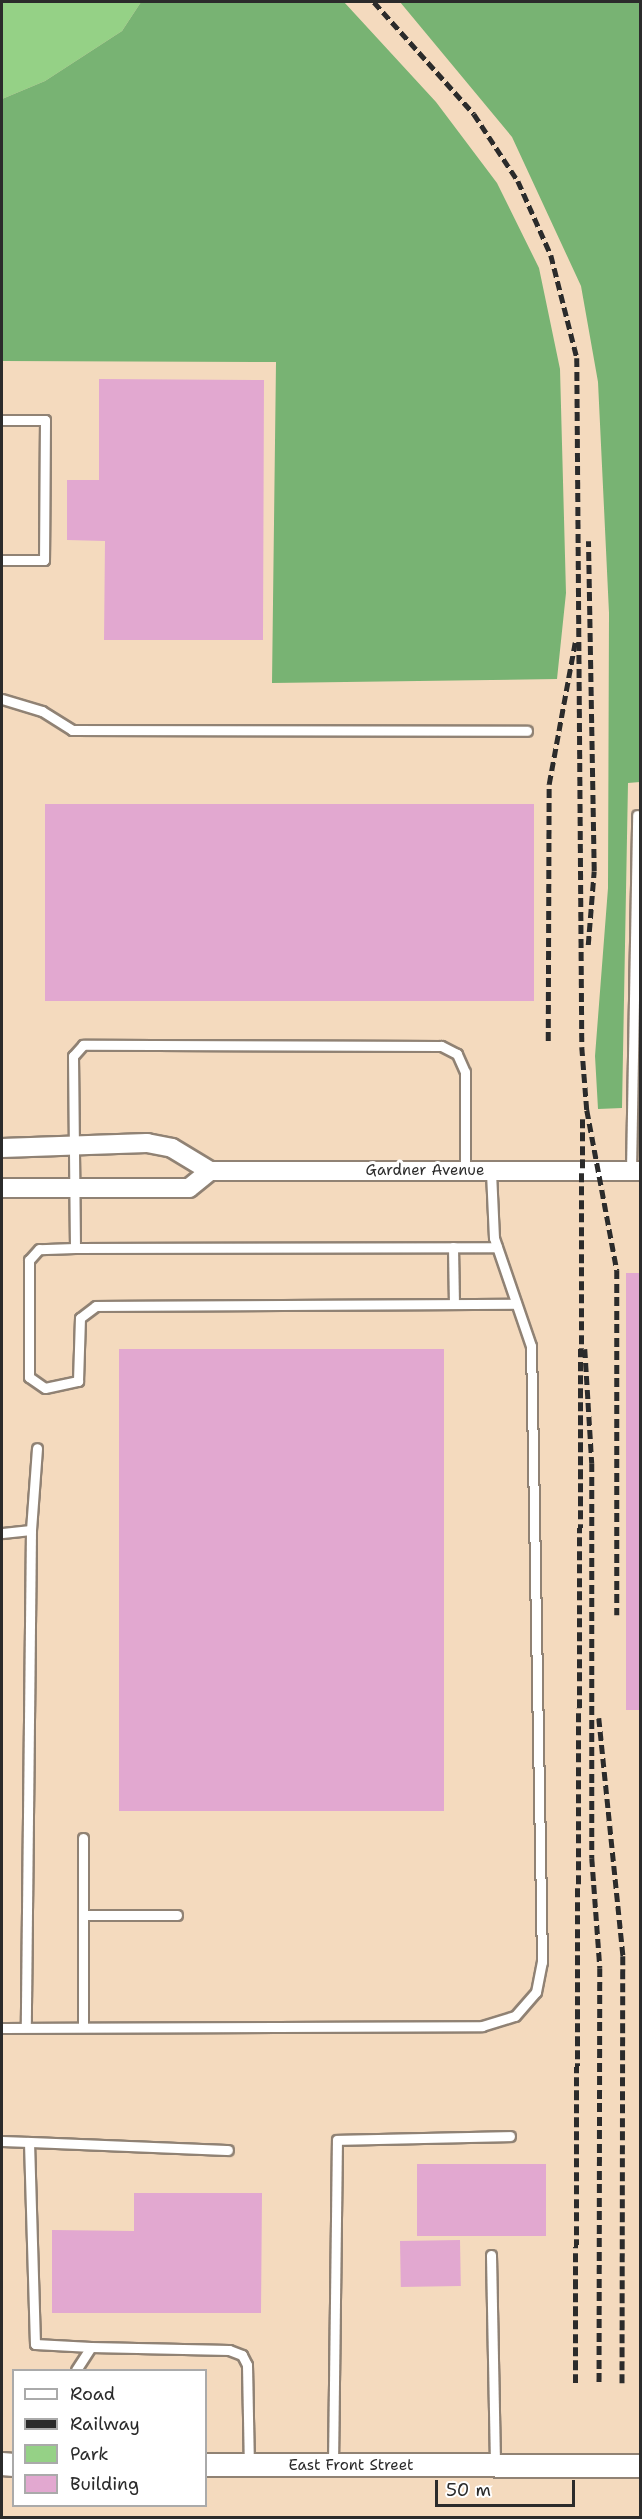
<!DOCTYPE html>
<style>
body{margin:0}
#map{position:relative;width:642px;height:2519px;overflow:hidden;background:#f4dabe;font-family:"Shantell Sans",sans-serif}
div>[style]{position:absolute}
.green>*{inset:0;background:#95d186}
.forest>*{inset:0;background:#78b373}
.building>*{inset:0;background:#e2a8d0;transform-origin:0 0}
.roads{filter:drop-shadow(2px 0 #908274) drop-shadow(-2px 0 #908274) drop-shadow(0 2px #908274) drop-shadow(0 -2px #908274)}
.service>*{height:9px;margin:-4.5px;padding:0 4.5px;transform-origin:4.5px;border-radius:4.5px;background:#fff}
.minor>*{height:18px;margin:-9px;padding:0 9px;transform-origin:9px;border-radius:9px;background:#fff}
.tertiary>*{height:22px;margin:-11px;padding:0 11px;transform-origin:11px;border-radius:11px;background:#fff}
.rail>*{height:4.5px;margin-top:-2.25px;transform-origin:0;background:repeating-linear-gradient(90deg,#2b2b2b 0 9px,transparent 0 13.5px)}
span{translate:-50% -50%;white-space:nowrap;text-align:center;line-height:1.15;-webkit-text-stroke:6px #fff;paint-order:stroke}
.street-label{font-size:15px;color:#2b2b2b}
.frame{position:absolute;inset:0;border:3px solid #2b2b2b;pointer-events:none}
.legend{position:absolute;left:12px;top:2369px;width:195px;height:138px;box-sizing:border-box;background:#fff;border:2px solid #aaa;margin:0;padding:8px 10px;list-style:none;font-size:18px;color:#2b2b2b}
.legend li{display:flex;align-items:center;gap:12px;height:30px}
.legend b{width:30px;border:2px solid #aaa}
.scale{position:absolute;left:435px;top:2480px;width:140px;height:27px;box-sizing:border-box;border:3px solid #2b2b2b;border-top:0;padding-left:8px;font-size:18px;line-height:21px;white-space:nowrap;color:#2b2b2b;-webkit-text-stroke:4px #fff;paint-order:stroke}
</style>
<div id="map">
<div class="green">
<i style="clip-path:polygon(2px 2px,141px 2px,122px 31px,45px 81px,2px 99px)"></i>
</div>
<div class="forest">
<i style="clip-path:polygon(141px 2px,344px 2px,436px 102px,497px 183px,539px 268px,560px 369px,566px 593px,557px 679px,272px 683px,276px 362px,2px 361px,2px 99px,45px 81px,122px 31px)"></i>
<i style="clip-path:polygon(400px 2px,640px 2px,640px 782px,628px 783px,622px 1108px,598px 1109px,595px 1056px,608px 888px,609px 613px,598px 382px,581px 286px,512px 137px)"></i>
</div>
<div class="building">
<i style="clip-path:polygon(99px 379px,264px 380px,263px 640px,104px 640px,105px 541px,67px 540px,67px 480px,99px 480px)"></i>
<i style="left:534px;top:804px;width:197px;height:489px;rotate:90deg"></i>
<i style="left:626px;top:1273px;width:14px;height:437px"></i>
<i style="left:119px;top:1349px;width:325px;height:462px"></i>
<i style="left:417px;top:2164px;width:129px;height:72px"></i>
<i style="clip-path:polygon(134px 2193px,262px 2193px,261px 2313px,52px 2313px,52px 2230px,134px 2231px)"></i>
<i style="left:460px;top:2240px;width:46px;height:60px;rotate:89deg"></i>
</div>
<div class="roads">
<div class="service">
<i style="left:2px;top:420px;width:43px"></i>
<i style="left:45px;top:420px;width:140px;rotate:90.4deg"></i>
<i style="left:44px;top:560px;width:42px;rotate:180deg"></i>
<i style="left:2px;top:699px;width:42px;rotate:16.7deg"></i>
<i style="left:42px;top:711px;width:36px;rotate:32deg"></i>
<i style="left:72px;top:730px;width:455px;rotate:0.1deg"></i>
<i style="left:465px;top:1171px;width:99px;rotate:-90deg"></i>
<i style="left:465px;top:1072px;width:20px;rotate:-114deg"></i>
<i style="left:457px;top:1054px;width:18px;rotate:-153deg"></i>
<i style="left:441px;top:1046px;width:358px;rotate:-179.8deg"></i>
<i style="left:83px;top:1045px;width:15px;rotate:132deg"></i>
<i style="left:73px;top:1056px;width:192px;rotate:89.4deg"></i>
<i style="left:75px;top:1248px;width:36px;rotate:178deg"></i>
<i style="left:39px;top:1249px;width:15px;rotate:132deg"></i>
<i style="left:29px;top:1260px;width:117px;rotate:90deg"></i>
<i style="left:29px;top:1377px;width:19px;rotate:35deg"></i>
<i style="left:45px;top:1388px;width:34px;rotate:-12deg"></i>
<i style="left:78px;top:1381px;width:63px;rotate:-88.2deg"></i>
<i style="left:80px;top:1318px;width:20px;rotate:-37deg"></i>
<i style="left:96px;top:1306px;width:420px;rotate:-0.3deg"></i>
<i style="left:631px;top:1171px;width:356px;rotate:-89deg"></i>
<i style="left:453px;top:1247px;width:57px;rotate:89deg"></i>
<i style="left:75px;top:1248px;width:422px;rotate:-0.1deg"></i>
<i style="left:31px;top:1530px;width:82px;rotate:-85.8deg"></i>
<i style="left:2px;top:1533px;width:29px;rotate:-6deg"></i>
<i style="left:31px;top:1530px;width:497px;rotate:90.6deg"></i>
<i style="left:84px;top:1915px;width:93px"></i>
<i style="left:83px;top:2027px;width:189px;rotate:-90deg"></i>
<i style="left:2px;top:2028px;width:480px;rotate:-0.2deg"></i>
<i style="left:482px;top:2026px;width:34px;rotate:-17deg"></i>
<i style="left:515px;top:2016px;width:32px;rotate:-49deg"></i>
<i style="left:536px;top:1992px;width:31px;rotate:-79deg"></i>
<i style="left:542px;top:1962px;width:616px;rotate:-91.02deg"></i>
<i style="left:531px;top:1346px;width:114px;rotate:-108.9deg"></i>
<i style="left:494px;top:1238px;width:67px;rotate:-92.6deg"></i>
<i style="left:2px;top:2141px;width:27px;rotate:2deg"></i>
<i style="left:29px;top:2142px;width:202px;rotate:88.3deg"></i>
<i style="left:35px;top:2344px;width:56px;rotate:3.1deg"></i>
<i style="left:29px;top:2142px;width:199px;rotate:2.3deg"></i>
<i style="left:491px;top:2255px;width:211px;rotate:88.9deg"></i>
<i style="left:76px;top:2370px;width:27px;rotate:-57deg"></i>
<i style="left:91px;top:2347px;width:138px;rotate:1.2deg"></i>
<i style="left:229px;top:2350px;width:14px;rotate:21deg"></i>
<i style="left:242px;top:2355px;width:11px;rotate:63deg"></i>
<i style="left:247px;top:2365px;width:100px;rotate:88.9deg"></i>
<i style="left:333px;top:2465px;width:325px;rotate:-89.3deg"></i>
<i style="left:337px;top:2140px;width:173px;rotate:-1.3deg"></i>
</div>
<div class="minor">
<i style="left:2px;top:1148px;width:145px;rotate:-2deg"></i>
<i style="left:147px;top:1143px;width:25px;rotate:11deg"></i>
<i style="left:172px;top:1148px;width:44px;rotate:31.2deg"></i>
<i style="left:2px;top:1188px;width:187px"></i>
<i style="left:189px;top:1188px;width:27px;rotate:-39deg"></i>
<i style="left:210px;top:1171px;width:430px"></i>
</div>
<div class="tertiary">
<i style="left:2px;top:2464px;width:12px;rotate:5deg"></i>
<i style="left:206px;top:2465px;width:434px;rotate:0.1deg"></i>
</div>
</div>
<div class="rail">
<i style="left:374px;top:2px;width:150px;rotate:48.2deg"></i>
<i style="left:474px;top:114px;width:80px;rotate:56.7deg"></i>
<i style="left:518px;top:181px;width:81px;rotate:66deg"></i>
<i style="left:551px;top:255px;width:106px;rotate:75.8deg"></i>
<i style="left:577px;top:358px;width:689px;rotate:89.58deg"></i>
<i style="left:582px;top:1047px;width:63px;rotate:85.5deg"></i>
<i style="left:587px;top:1110px;width:163px;rotate:79.4deg"></i>
<i style="left:617px;top:1270px;width:345px;rotate:90deg"></i>
<i style="left:588px;top:945px;width:74px;rotate:-85.4deg"></i>
<i style="left:594px;top:871px;width:330px;rotate:-91deg"></i>
<i style="left:548px;top:1041px;width:257px;rotate:-89.8deg"></i>
<i style="left:549px;top:784px;width:144px;rotate:-79.6deg"></i>
<i style="left:585px;top:1349px;width:114px;rotate:86.5deg"></i>
<i style="left:592px;top:1463px;width:395px;rotate:90deg"></i>
<i style="left:592px;top:1858px;width:110px;rotate:85.8deg"></i>
<i style="left:600px;top:1968px;width:415px;rotate:90.1deg"></i>
<i style="left:599px;top:1718px;width:239px;rotate:84.2deg"></i>
<i style="left:623px;top:1956px;width:427px;rotate:90.1deg"></i>
<i style="left:575px;top:2383px;width:1269px;rotate:-89.68deg"></i>
</div>
<div class="street-label">
<span style="left:425px;top:1171px">Gardner Avenue</span>
<span style="left:351px;top:2466px">East Front Street</span>
</div>
<div class="frame"></div>
<ul class="legend">
<li><b style="height:8px;background:#fff"></b>Road</li>
<li><b style="height:8px;background:#2b2b2b"></b>Railway</li>
<li><b style="height:16px;background:#95d186"></b>Park</li>
<li><b style="height:16px;background:#e2a8d0"></b>Building</li>
</ul>
<div class="scale">50 m</div>
</div>
